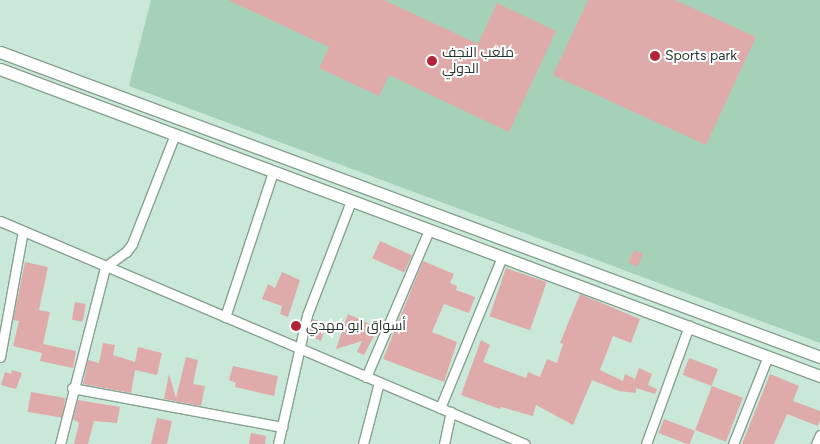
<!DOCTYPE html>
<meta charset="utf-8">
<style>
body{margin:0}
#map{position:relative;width:820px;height:444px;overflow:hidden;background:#cae8d7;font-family:Figtree,Cairo,sans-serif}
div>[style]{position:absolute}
.green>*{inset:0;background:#a5d1b8}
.building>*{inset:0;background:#dfabaa;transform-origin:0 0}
.roads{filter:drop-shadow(1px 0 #85a191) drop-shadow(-1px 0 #85a191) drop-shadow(0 1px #85a191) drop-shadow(0 -1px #85a191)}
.minor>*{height:9px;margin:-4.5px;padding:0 4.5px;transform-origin:4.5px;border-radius:4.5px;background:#fff}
.tertiary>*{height:11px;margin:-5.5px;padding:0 5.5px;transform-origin:5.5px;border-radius:5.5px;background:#fff}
.dots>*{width:14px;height:14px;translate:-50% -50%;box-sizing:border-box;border:2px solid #fff;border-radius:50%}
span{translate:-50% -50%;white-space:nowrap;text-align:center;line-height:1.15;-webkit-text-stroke:4px #fff;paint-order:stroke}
.poi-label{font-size:14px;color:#28342d}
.left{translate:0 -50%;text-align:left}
</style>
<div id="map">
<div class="green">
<i style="clip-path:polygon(151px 0,820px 0,820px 343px,129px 86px)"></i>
</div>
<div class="building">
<i style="clip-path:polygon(228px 0,384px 0,478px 44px,497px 3px,556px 31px,509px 132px,389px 75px,379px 96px,319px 68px,329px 47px)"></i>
<i style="clip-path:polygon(588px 0,675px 0,756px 37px,706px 145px,553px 75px)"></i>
<i style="left:380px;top:241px;width:35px;height:19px;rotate:24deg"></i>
<i style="left:634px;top:250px;width:10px;height:14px;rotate:24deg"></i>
<i style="clip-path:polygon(423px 261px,454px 274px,450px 283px,457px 286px,456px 290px,475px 297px,469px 313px,444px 304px,432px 332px,457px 342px,444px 382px,383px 359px)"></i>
<i style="clip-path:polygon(25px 262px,48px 267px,39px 310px,50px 312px,43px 344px,76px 351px,73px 368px,40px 361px,42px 353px,13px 346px,19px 321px,13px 320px)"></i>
<i style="left:506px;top:268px;width:43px;height:51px;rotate:19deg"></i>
<i style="clip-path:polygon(282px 272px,300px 280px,288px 317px,280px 314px,282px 306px,262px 299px,268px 284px,275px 288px)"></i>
<i style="clip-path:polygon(580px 294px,640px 319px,631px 343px,613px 336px,600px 370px,623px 381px,625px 374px,635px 379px,639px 368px,652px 374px,648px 385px,657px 389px,655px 394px,636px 388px,636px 393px,619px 391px,592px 380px,573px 425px,536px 405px,533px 416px,501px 407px,500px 409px,461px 395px,481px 340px,490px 345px,483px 362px,526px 378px,528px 372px,540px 377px,547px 359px,557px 363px,563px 344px,560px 343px)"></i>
<i style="left:75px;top:302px;width:11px;height:18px;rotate:10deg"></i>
<i style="clip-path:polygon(348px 314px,378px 328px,364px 355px,357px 352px,362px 341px,336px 349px)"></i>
<i style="clip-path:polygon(313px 319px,327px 324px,321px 341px,309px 336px)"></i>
<i style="clip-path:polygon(103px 343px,115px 345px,113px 355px,135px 362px,138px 347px,162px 353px,157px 375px,135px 370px,131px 393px,83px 384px,88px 360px,99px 363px)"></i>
<i style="clip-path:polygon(186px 357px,198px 360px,193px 384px,205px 386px,201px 406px,164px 399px,169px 374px,176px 398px)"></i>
<i style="left:689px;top:358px;width:31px;height:18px;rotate:21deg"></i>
<i style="clip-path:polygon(233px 366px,278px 376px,274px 396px,235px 387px,236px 383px,229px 380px)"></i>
<i style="clip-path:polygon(12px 370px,22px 373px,16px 389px,1px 385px,5px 372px,11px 374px)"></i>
<i style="clip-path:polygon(770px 374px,799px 386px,793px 401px,820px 411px,820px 420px,818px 426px,787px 414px,774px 444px,742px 444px)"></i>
<i style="left:712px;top:386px;width:33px;height:47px;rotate:21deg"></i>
<i style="left:31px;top:392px;width:35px;height:20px;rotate:10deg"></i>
<i style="clip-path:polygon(78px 400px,120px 407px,117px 423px,94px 421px,88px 444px,74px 444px,79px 423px,73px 419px)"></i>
<i style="clip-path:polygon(157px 418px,172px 421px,167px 444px,151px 444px)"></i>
<i style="left:664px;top:419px;width:33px;height:15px;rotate:21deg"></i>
<i style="clip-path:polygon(251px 433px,266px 436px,265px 444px,249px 444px)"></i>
</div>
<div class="roads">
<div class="minor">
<i style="left:0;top:221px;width:570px;rotate:23.01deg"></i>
<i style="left:225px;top:317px;width:153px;rotate:-71.7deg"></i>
<i style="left:0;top:357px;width:128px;rotate:-79.7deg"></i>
<i style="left:366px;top:377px;width:160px;rotate:-66.8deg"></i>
<i style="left:72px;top:388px;width:214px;rotate:10.5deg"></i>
<i style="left:440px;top:408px;width:163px;rotate:-67.7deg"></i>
<i style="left:60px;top:444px;width:183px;rotate:-75.7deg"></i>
<i style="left:105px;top:267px;width:26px;rotate:-36deg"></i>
<i style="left:126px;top:252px;width:10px;rotate:-53deg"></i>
<i style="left:132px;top:244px;width:118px;rotate:-68.6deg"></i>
<i style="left:278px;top:444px;width:132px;rotate:-77.3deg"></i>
<i style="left:307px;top:315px;width:122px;rotate:-68.9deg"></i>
<i style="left:363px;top:444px;width:64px;rotate:-75.5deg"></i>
<i style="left:444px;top:444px;width:33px;rotate:-78deg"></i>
<i style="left:646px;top:444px;width:126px;rotate:-70deg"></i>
<i style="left:733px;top:444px;width:95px;rotate:-68.3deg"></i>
<i style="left:816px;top:444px;width:10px;rotate:-66deg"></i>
</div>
<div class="tertiary">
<i style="left:0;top:52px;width:875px;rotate:20.4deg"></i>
<i style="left:0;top:69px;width:876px;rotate:20.53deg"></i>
</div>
</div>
<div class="dots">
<i style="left:655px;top:56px;background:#b52338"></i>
<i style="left:432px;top:61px;background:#b52338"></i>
<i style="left:296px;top:326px;background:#b52338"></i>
</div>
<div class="poi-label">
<span class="left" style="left:442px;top:61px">ملعب النجف<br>الدولي</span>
<span class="left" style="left:665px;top:56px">Sports park</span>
<span class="left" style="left:306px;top:326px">أسواق ابو مهدي</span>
</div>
</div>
